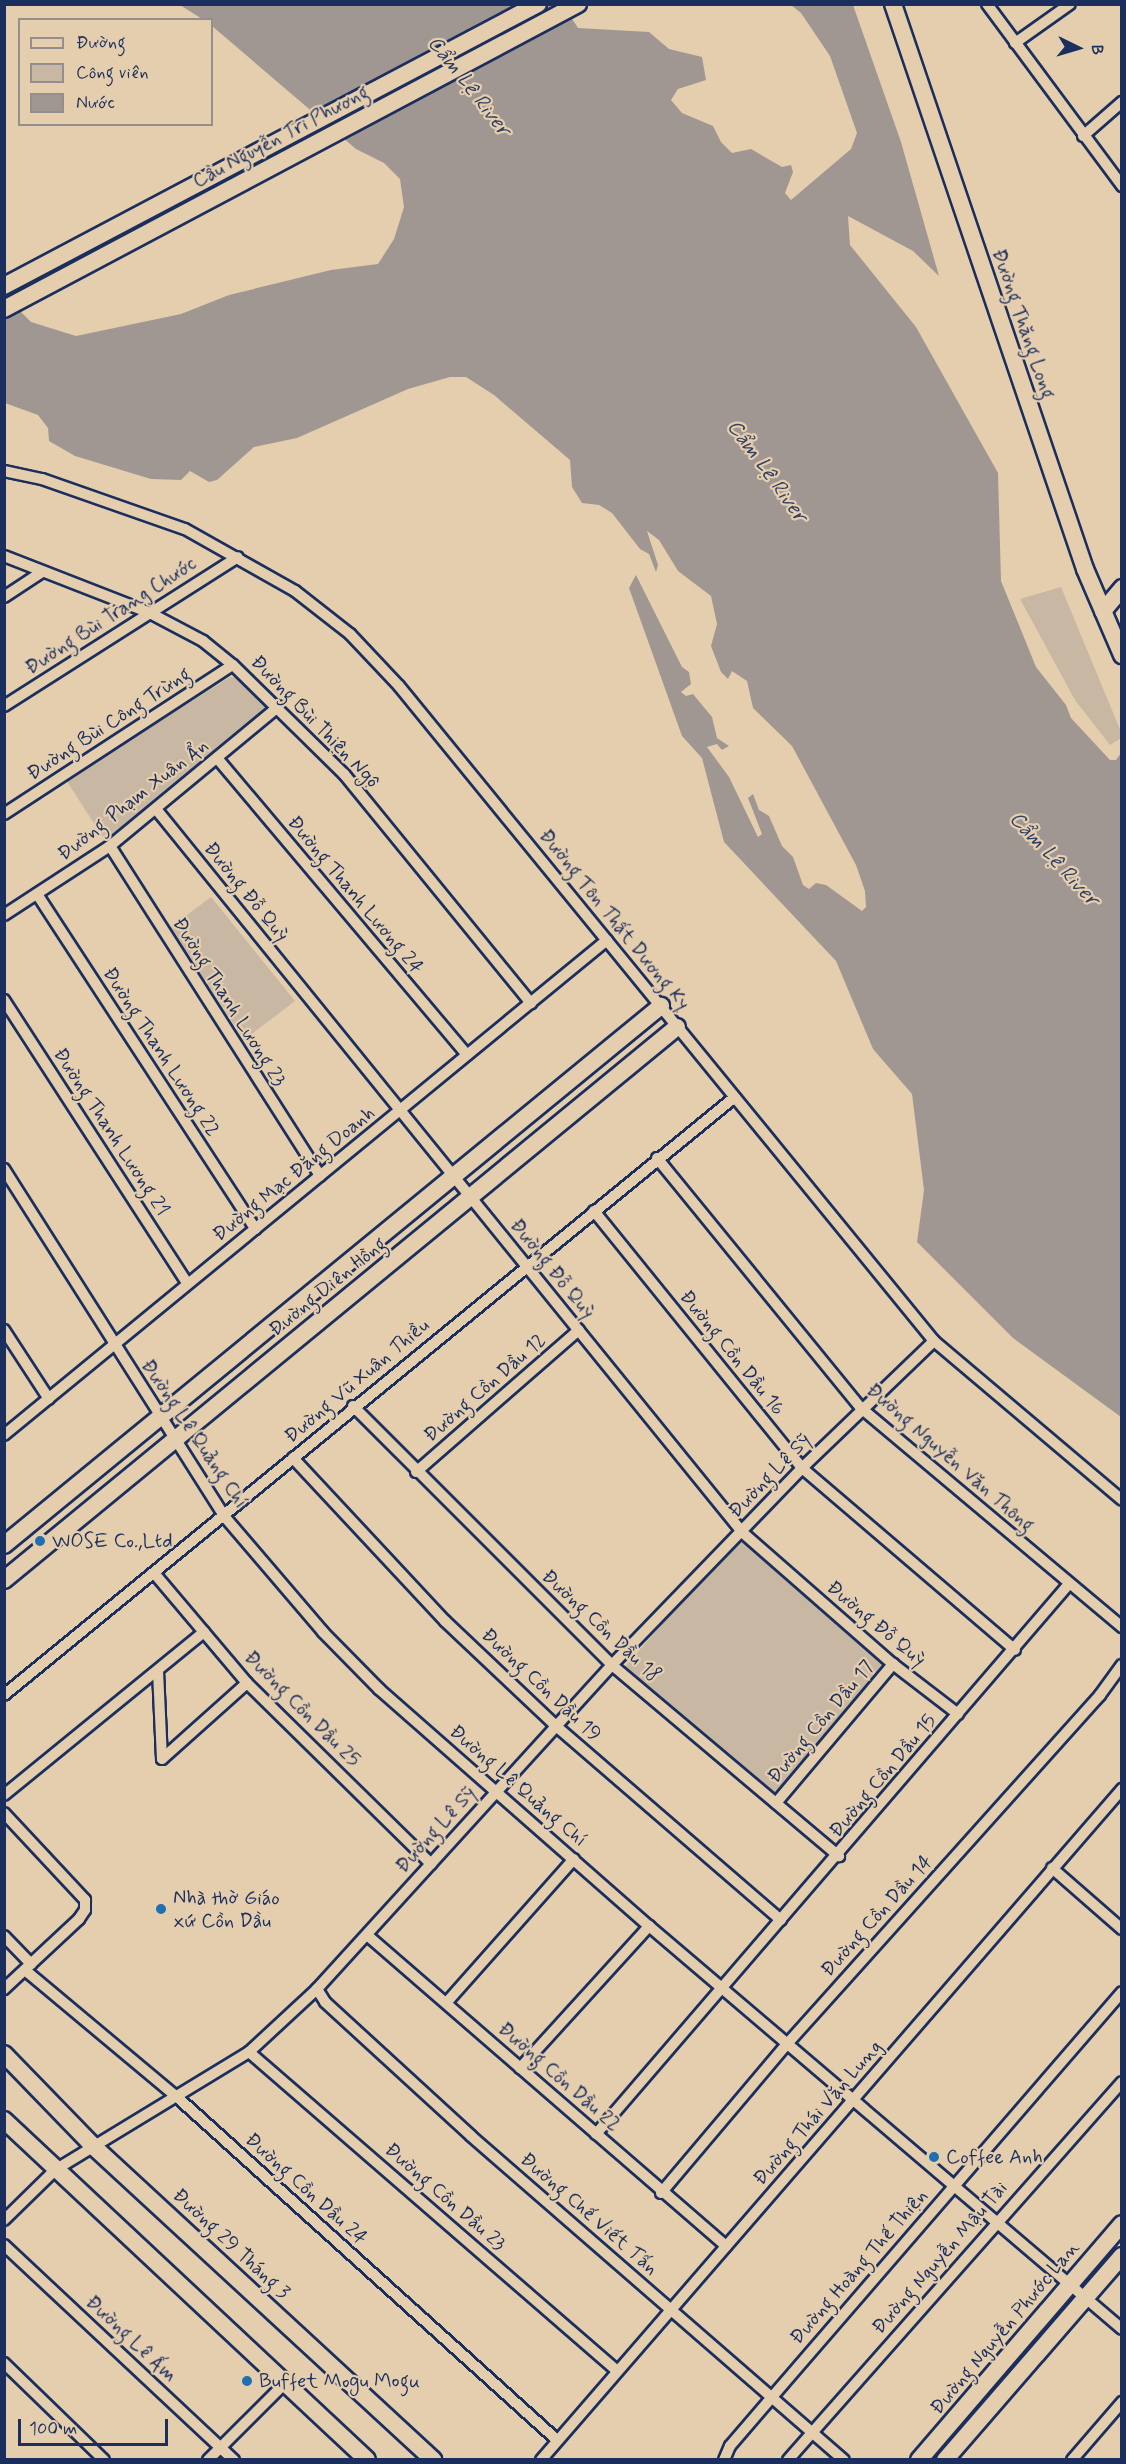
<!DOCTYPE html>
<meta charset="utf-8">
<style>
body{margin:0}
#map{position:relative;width:1126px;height:2464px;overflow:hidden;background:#e5ceae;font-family:Mynerve,sans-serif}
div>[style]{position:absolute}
.green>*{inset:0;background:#c8b7a2;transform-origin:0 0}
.water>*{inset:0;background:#a09793}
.roads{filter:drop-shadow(2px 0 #1b2f5e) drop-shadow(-2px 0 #1b2f5e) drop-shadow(0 2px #1b2f5e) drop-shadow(0 -2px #1b2f5e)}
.street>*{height:10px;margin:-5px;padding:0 5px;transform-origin:5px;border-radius:5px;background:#e5ceae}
.secondary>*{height:16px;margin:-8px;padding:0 8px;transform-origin:8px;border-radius:8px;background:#e5ceae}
.dots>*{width:16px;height:16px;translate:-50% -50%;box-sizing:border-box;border:3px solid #e5ceae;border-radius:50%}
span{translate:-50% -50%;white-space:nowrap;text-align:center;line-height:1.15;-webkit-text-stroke:4.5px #e5ceae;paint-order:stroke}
.street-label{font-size:20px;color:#1b2f5e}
.poi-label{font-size:20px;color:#1b2f5e}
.left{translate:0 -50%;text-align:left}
.water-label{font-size:21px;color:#2f3f66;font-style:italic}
.frame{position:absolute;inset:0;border:6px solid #1b2f5e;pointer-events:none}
.legend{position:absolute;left:18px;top:18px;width:195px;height:108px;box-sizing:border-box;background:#e5ceae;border:2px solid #948e8e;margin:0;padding:8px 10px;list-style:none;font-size:18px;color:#1b2f5e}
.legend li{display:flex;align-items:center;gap:12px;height:30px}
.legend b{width:30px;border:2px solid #948e8e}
.north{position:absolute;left:1048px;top:18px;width:60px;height:60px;-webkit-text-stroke:4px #e5ceae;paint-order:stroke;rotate:95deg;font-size:16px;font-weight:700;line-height:24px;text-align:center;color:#1b2f5e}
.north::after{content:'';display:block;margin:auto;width:21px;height:27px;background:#1b2f5e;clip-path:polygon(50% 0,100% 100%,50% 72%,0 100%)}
.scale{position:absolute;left:18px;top:2419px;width:150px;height:27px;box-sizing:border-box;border:3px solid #1b2f5e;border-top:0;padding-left:8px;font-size:18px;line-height:21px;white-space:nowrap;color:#1b2f5e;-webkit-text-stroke:4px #e5ceae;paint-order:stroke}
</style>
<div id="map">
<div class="green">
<i style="clip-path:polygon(1061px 587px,1121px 732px,1121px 738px,1110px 745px,1075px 700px,1020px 599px)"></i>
<i style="clip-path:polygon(230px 677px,238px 678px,266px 706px,266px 713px,106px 842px,66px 780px)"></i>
<i style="clip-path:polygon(211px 897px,295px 1001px,244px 1040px,171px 927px)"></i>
<i style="left:742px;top:1532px;width:201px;height:186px;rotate:41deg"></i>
</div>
<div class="water">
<i style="clip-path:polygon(180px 5px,563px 5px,578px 28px,649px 32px,669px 49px,702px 57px,706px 80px,678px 89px,671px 100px,682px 113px,713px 126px,721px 142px,732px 153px,751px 149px,782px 167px,791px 165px,793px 172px,785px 193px,791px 200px,851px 149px,857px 133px,830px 56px,801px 13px,791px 5px,853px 5px,901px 142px,939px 276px,913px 251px,848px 216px,850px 245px,916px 327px,998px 473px,1001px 581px,1036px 667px,1066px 705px,1071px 718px,1110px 760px,1116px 760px,1121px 753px,1121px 1417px,1013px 1338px,917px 1242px,924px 1190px,912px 1094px,873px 1049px,836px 961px,724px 842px,702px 758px,682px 736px,629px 588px,636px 575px,682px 667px,689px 672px,691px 684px,681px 692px,686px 696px,693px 694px,712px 717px,717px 738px,729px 746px,722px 750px,717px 744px,707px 747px,729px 777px,758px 837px,762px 834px,748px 798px,753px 794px,759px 810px,769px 816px,782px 846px,793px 857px,803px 885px,809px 889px,816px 883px,826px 885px,862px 911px,866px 907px,865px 891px,856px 865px,792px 746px,753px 708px,747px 681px,732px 671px,728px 679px,721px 672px,711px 646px,717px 624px,711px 596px,678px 571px,659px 540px,647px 531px,658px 565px,656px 572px,649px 554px,640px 549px,612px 513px,599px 505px,582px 503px,572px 487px,570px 460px,494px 395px,466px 377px,450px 377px,408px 389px,297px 438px,254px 447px,217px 480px,209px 482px,190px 471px,181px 480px,151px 479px,75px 456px,49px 441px,48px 428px,38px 415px,5px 403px,4px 295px,31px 322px,76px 336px,181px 314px,229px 295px,331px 270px,378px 264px,394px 239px,404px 207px,400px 179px,384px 163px,356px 149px,212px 26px,212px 20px,202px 19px)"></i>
</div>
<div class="roads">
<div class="street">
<i style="left:987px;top:4px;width:227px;rotate:53.4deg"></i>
<i style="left:1015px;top:43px;width:67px;rotate:-35.3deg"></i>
<i style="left:1083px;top:136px;width:52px;rotate:-41.1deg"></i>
<i style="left:4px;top:471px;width:39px;rotate:12deg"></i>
<i style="left:42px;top:479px;width:151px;rotate:19.3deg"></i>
<i style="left:185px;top:529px;width:126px;rotate:29.4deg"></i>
<i style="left:295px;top:591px;width:70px;rotate:38deg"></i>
<i style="left:350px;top:634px;width:71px;rotate:46.7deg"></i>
<i style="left:399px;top:686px;width:846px;rotate:50.76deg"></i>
<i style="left:934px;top:1341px;width:246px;rotate:40.2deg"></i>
<i style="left:4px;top:556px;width:157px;rotate:21.3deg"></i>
<i style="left:150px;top:613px;width:60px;rotate:27.8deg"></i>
<i style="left:203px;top:641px;width:38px;rotate:39deg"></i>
<i style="left:233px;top:665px;width:156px;rotate:44.5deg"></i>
<i style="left:344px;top:774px;width:296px;rotate:50.8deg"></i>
<i style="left:4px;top:597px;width:45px;rotate:-33.3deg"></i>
<i style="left:4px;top:706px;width:277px;rotate:-32.5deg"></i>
<i style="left:217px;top:758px;width:388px;rotate:49.9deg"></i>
<i style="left:156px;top:809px;width:931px;rotate:50.97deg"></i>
<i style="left:742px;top:1532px;width:201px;rotate:41.2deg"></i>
<i style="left:893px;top:1664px;width:82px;rotate:37.6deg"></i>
<i style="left:4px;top:814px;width:273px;rotate:-33.1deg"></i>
<i style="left:110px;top:846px;width:391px;rotate:57.5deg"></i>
<i style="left:37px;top:894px;width:400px;rotate:56.9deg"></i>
<i style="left:4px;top:915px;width:126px;rotate:-33.1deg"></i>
<i style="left:110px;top:846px;width:219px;rotate:-39.6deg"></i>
<i style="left:4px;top:1000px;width:338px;rotate:57.1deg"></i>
<i style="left:657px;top:1158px;width:323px;rotate:50.8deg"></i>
<i style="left:861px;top:1408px;width:341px;rotate:40deg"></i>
<i style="left:4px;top:1169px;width:411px;rotate:57.6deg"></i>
<i style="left:224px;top:1516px;width:153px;rotate:49.5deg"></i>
<i style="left:323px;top:1632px;width:80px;rotate:45.5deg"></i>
<i style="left:379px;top:1689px;width:359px;rotate:41.3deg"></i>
<i style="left:649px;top:1926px;width:621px;rotate:40.43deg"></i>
<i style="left:594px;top:1211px;width:331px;rotate:51deg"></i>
<i style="left:802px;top:1468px;width:280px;rotate:40.5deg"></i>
<i style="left:4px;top:1330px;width:82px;rotate:56.9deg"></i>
<i style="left:353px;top:1406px;width:366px;rotate:45deg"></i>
<i style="left:612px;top:1665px;width:297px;rotate:40.1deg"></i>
<i style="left:4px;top:1435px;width:780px;rotate:-39.38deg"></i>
<i style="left:293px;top:1458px;width:223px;rotate:47deg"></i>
<i style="left:445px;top:1621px;width:153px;rotate:43.4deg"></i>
<i style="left:556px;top:1726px;width:297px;rotate:40.8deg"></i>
<i style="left:416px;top:1472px;width:216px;rotate:-41.1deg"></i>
<i style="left:154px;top:1573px;width:144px;rotate:49.8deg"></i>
<i style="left:247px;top:1683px;width:258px;rotate:44.5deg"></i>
<i style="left:158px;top:1671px;width:88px;rotate:87.4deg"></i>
<i style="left:162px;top:1759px;width:114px;rotate:-41.8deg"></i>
<i style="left:4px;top:1695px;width:944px;rotate:-39.29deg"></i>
<i style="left:4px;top:1795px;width:258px;rotate:-39.2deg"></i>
<i style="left:776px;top:1803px;width:182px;rotate:-49.9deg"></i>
<i style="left:4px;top:1813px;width:119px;rotate:47deg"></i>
<i style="left:85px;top:1900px;width:10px;rotate:90deg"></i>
<i style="left:85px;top:1910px;width:11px;rotate:124deg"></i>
<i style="left:79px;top:1919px;width:103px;rotate:137deg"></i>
<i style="left:1052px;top:1868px;width:93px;rotate:41.1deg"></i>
<i style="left:367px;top:1935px;width:475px;rotate:40.9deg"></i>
<i style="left:4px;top:1936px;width:39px;rotate:46deg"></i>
<i style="left:25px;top:1970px;width:198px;rotate:39.9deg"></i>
<i style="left:177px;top:2097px;width:512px;rotate:42.07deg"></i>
<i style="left:317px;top:1989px;width:15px;rotate:58deg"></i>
<i style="left:325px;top:2002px;width:198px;rotate:42.5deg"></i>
<i style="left:471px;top:2136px;width:494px;rotate:41deg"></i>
<i style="left:447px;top:2002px;width:191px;rotate:-48.4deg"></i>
<i style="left:249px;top:2052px;width:487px;rotate:40.9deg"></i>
<i style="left:520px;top:2068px;width:192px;rotate:-47.7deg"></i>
<i style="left:596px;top:2134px;width:724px;rotate:-49.31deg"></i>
<i style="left:661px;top:2193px;width:195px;rotate:-49.8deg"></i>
<i style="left:787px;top:2044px;width:469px;rotate:-48.1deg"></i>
<i style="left:1100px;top:1695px;width:37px;rotate:-54deg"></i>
<i style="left:4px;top:2220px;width:71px;rotate:-44.4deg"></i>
<i style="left:55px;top:2170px;width:227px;rotate:-31.3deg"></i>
<i style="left:249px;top:2052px;width:93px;rotate:-42.8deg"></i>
<i style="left:317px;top:1989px;width:438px;rotate:-47.7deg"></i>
<i style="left:612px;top:1665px;width:274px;rotate:-46deg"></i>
<i style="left:802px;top:1468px;width:183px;rotate:-43.9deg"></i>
<i style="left:4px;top:2245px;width:315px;rotate:43.1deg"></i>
<i style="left:4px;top:2363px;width:139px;rotate:44.1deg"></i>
<i style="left:208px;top:2460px;width:109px;rotate:-45deg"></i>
<i style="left:541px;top:2460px;width:888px;rotate:-49.11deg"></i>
<i style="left:724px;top:2460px;width:15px;rotate:-67deg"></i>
<i style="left:730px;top:2446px;width:65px;rotate:-49.4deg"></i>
<i style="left:772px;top:2397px;width:535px;rotate:-49.17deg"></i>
<i style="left:788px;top:2460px;width:504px;rotate:-48.54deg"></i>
<i style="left:1072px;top:2460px;width:77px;rotate:-49.2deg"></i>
</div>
<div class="secondary">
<i style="left:893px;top:4px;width:597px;rotate:71.23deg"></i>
<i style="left:1085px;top:569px;width:94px;rotate:66.7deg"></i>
<i style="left:4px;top:286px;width:604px;rotate:-27.84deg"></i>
<i style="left:4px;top:309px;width:650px;rotate:-27.98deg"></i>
<i style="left:1103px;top:611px;width:30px;rotate:-50deg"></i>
<i style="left:4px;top:1545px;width:850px;rotate:-39.37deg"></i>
<i style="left:4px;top:1580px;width:871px;rotate:-39.41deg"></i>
<i style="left:4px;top:2054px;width:128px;rotate:45.9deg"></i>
<i style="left:93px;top:2146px;width:463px;rotate:42.7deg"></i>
<i style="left:4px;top:2120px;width:497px;rotate:43.1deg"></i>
<i style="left:919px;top:2460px;width:311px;rotate:-49.3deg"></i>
<i style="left:945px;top:2460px;width:270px;rotate:-49.1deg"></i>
</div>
</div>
<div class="dots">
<i style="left:40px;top:1541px;background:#1f6fb2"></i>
<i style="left:161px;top:1909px;background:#1f6fb2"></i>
<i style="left:934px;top:2157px;background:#1f6fb2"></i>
<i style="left:247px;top:2381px;background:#1f6fb2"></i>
</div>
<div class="street-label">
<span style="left:281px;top:137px;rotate:-28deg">Cầu Nguyễn Tri Phương</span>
<span style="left:1023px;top:324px;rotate:71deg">Đường Thăng Long</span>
<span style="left:111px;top:616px;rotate:-33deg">Đường Bùi Trang Chước</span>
<span style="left:315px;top:722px;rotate:46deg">Đường Bùi Thiện Ngộ</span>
<span style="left:109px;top:724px;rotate:-33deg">Đường Bùi Công Trừng</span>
<span style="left:133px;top:800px;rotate:-38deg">Đường Phạm Xuân Ẩn</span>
<span style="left:246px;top:892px;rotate:51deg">Đường Đỗ Quỳ</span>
<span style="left:355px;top:895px;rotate:50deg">Đường Thanh Lương 24</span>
<span style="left:614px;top:920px;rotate:51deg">Đường Tôn Thất Dương Kỵ</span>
<span style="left:229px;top:1002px;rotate:58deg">Đường Thanh Lương 23</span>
<span style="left:161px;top:1052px;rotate:57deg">Đường Thanh Lương 22</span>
<span style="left:111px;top:1132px;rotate:57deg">Đường Thanh Lương 21</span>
<span style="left:294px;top:1174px;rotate:-39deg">Đường Mạc Đăng Doanh</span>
<span style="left:552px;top:1269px;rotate:51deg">Đường Đỗ Quỳ</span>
<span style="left:328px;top:1287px;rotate:-39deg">Đường Diên Hồng</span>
<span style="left:732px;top:1353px;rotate:51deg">Đường Cồn Dầu 16</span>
<span style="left:357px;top:1381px;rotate:-40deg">Đường Vũ Xuân Thiều</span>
<span style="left:485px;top:1388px;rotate:-41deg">Đường Cồn Dầu 12</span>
<span style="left:194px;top:1434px;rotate:56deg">Đường Lê Quảng Chí</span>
<span style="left:950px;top:1458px;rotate:41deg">Đường Nguyễn Văn Thông</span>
<span style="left:770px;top:1476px;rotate:-46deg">Đường Lê Sỹ</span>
<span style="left:876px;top:1624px;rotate:40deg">Đường Đỗ Quỳ</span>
<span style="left:601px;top:1626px;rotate:43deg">Đường Cồn Dầu 18</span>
<span style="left:541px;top:1685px;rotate:43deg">Đường Cồn Dầu 19</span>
<span style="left:302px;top:1709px;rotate:45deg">Đường Cồn Dầu 25</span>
<span style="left:821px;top:1722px;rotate:-50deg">Đường Cồn Dầu 17</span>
<span style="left:883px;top:1776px;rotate:-50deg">Đường Cồn Dầu 15</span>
<span style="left:518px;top:1786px;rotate:41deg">Đường Lê Quảng Chí</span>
<span style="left:436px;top:1830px;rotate:-48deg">Đường Lê Sỹ</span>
<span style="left:877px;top:1916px;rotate:-48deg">Đường Cồn Dầu 14</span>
<span style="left:559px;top:2077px;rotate:41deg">Đường Cồn Dầu 22</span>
<span style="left:818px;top:2113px;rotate:-49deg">Đường Thái Văn Lung</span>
<span style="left:306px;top:2189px;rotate:42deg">Đường Cồn Dầu 24</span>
<span style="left:445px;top:2197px;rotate:41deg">Đường Cồn Dầu 23</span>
<span style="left:589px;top:2214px;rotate:41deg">Đường Chế Viết Tấn</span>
<span style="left:231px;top:2244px;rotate:43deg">Đường 29 Tháng 3</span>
<span style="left:940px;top:2258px;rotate:-49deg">Đường Nguyễn Mậu Tài</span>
<span style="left:859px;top:2267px;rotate:-49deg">Đường Hoàng Thế Thiện</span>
<span style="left:1005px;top:2328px;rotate:-50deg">Đường Nguyễn Phước Lan</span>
<span style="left:131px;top:2339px;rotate:43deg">Đường Lê Ấm</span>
</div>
<div class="poi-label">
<span class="left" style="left:52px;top:1541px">WOSE Co.,Ltd</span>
<span class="left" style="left:173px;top:1910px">Nhà thờ Giáo<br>xứ Cồn Dầu</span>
<span class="left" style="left:946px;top:2157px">Coffee Anh</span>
<span class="left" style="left:259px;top:2381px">Buffet Mogu Mogu</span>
</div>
<div class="water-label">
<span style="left:469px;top:86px;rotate:52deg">Cẩm Lệ River</span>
<span style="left:767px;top:471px;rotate:54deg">Cẩm Lệ River</span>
<span style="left:1054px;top:859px;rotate:47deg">Cẩm Lệ River</span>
</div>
<div class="frame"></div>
<ul class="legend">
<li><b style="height:8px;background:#e5ceae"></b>Đường</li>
<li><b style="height:16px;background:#c8b7a2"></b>Công viên</li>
<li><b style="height:16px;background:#a09793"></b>Nước</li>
</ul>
<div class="north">B</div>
<div class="scale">100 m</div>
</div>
